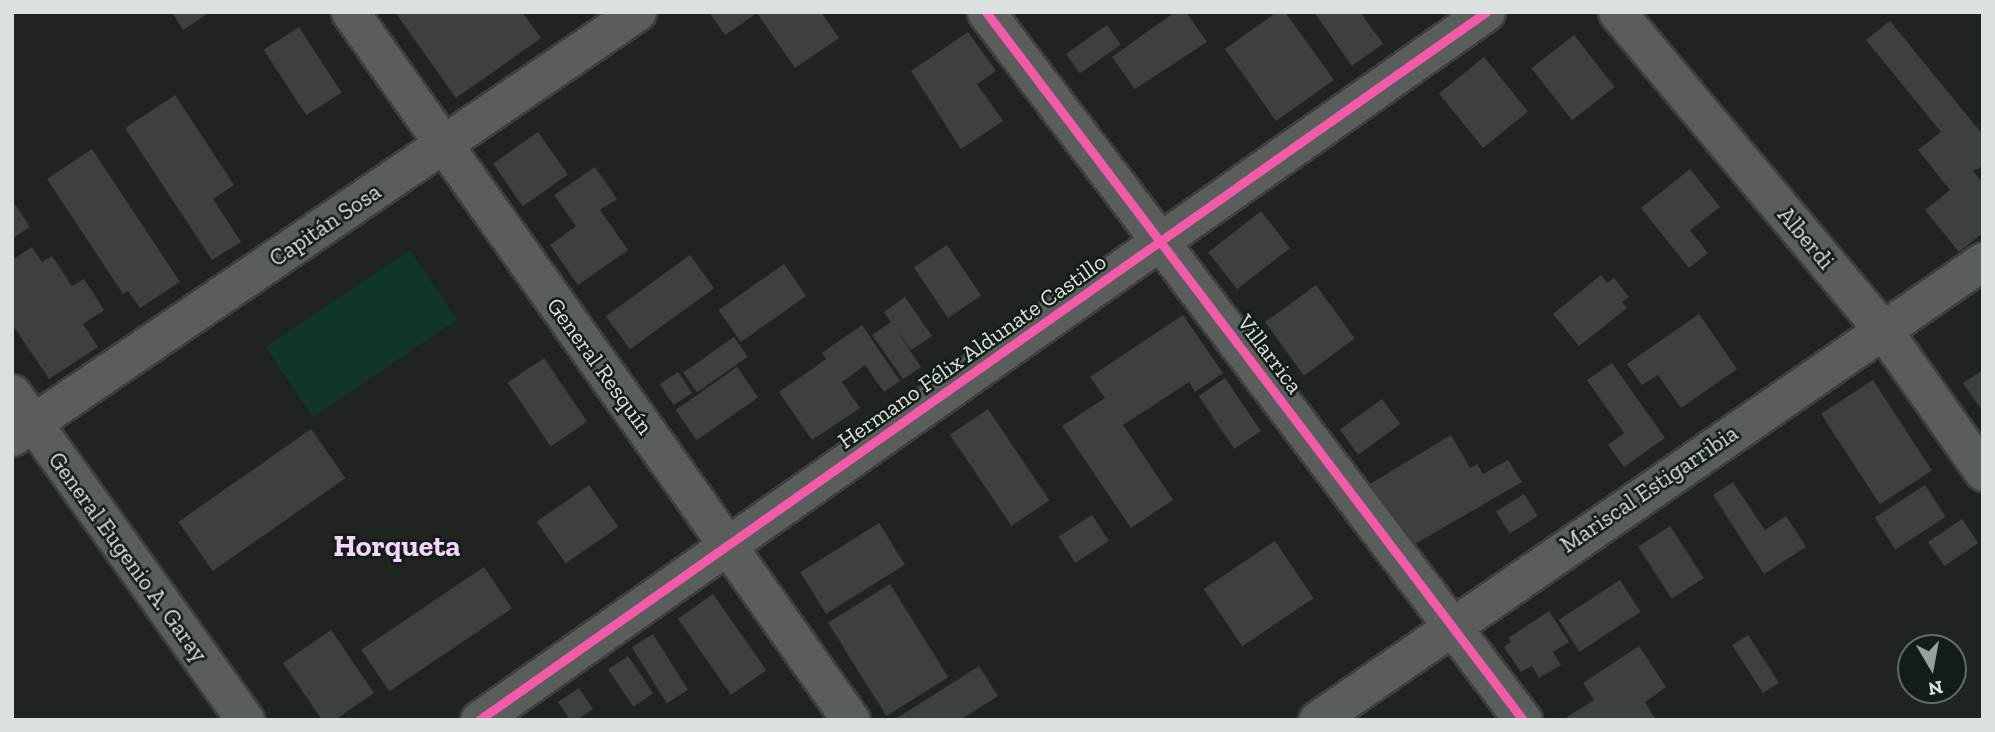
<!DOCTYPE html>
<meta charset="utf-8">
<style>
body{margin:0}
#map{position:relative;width:1995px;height:732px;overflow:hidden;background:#1f2421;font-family:"Zilla Slab",serif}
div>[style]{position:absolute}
.green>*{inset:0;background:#103626;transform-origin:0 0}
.building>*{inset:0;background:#3c413e;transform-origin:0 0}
.roads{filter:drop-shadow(2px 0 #3b3f3d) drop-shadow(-2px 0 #3b3f3d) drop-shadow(0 2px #3b3f3d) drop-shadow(0 -2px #3b3f3d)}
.minor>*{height:37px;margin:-18.5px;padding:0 18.5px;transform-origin:18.5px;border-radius:18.5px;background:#595d5b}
.cycleway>*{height:9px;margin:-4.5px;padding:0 4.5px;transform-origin:4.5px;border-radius:4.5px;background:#f35aa7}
span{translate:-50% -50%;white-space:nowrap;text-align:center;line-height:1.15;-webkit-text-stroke:5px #141c18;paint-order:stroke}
.street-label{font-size:23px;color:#dbe1de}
.district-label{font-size:30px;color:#f4d5fb;font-weight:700}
.frame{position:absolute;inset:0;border:14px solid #dbe1de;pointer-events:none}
.north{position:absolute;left:1897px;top:634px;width:70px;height:70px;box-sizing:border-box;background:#141c18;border:2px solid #646b67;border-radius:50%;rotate:170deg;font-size:19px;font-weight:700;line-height:28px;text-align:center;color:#dbe1de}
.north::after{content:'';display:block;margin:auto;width:24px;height:32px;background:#999f9c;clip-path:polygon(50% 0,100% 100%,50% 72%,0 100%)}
</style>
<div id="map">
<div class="green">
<i style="left:410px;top:250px;width:84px;height:174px;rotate:56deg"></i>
</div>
<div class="building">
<i style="clip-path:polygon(172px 12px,210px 12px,183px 30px)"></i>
<i style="clip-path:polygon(395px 12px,522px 12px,541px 38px,456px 98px)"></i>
<i style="clip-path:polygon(709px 12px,821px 12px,839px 38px,795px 68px,757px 13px,725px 35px)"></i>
<i style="clip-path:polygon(1175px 12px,1186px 12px,1207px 42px,1135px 89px,1112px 57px)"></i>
<i style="clip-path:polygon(1277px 12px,1285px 12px,1334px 80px,1276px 121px,1225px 49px)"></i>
<i style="clip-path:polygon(1314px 12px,1360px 12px,1383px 44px,1352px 66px)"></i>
<i style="clip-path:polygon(1890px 21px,1983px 135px,1983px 166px,1973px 171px,1983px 183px,1983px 233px,1959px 252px,1925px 210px,1950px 190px,1918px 150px,1941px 132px,1866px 40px)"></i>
<i style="left:1107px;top:25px;width:24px;height:50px;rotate:55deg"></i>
<i style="left:299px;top:27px;width:78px;height:42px;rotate:57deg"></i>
<i style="clip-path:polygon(968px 32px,996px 71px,977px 84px,1003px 121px,961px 149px,911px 71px)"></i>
<i style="left:1574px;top:35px;width:66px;height:54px;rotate:52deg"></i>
<i style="left:1484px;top:57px;width:70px;height:58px;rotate:51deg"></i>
<i style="clip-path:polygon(175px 95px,234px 185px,213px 199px,241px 242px,212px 260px,125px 128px)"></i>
<i style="left:538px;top:132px;width:52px;height:55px;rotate:55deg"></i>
<i style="clip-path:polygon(92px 149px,180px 282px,140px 308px,128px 291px,123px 294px,47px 179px)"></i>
<i style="clip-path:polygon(595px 167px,617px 199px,600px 210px,628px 250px,578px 285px,550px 245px,576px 226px,554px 195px)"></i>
<i style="clip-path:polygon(1690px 169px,1720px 207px,1690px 230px,1708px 253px,1689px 268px,1641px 208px)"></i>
<i style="clip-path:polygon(12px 200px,30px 227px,12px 239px)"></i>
<i style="left:1261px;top:211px;width:47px;height:67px;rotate:52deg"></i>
<i style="left:947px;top:245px;width:61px;height:40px;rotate:56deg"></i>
<i style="clip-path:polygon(32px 247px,42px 262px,52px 256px,72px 286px,84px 279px,104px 310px,83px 324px,98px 347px,49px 379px,12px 324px,12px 260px)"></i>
<i style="left:690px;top:255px;width:41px;height:104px;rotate:54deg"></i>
<i style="left:784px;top:264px;width:39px;height:80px;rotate:55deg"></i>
<i style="clip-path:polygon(1601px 275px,1607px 283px,1614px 278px,1629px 297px,1622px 302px,1627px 308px,1579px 346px,1553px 314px)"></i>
<i style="left:1316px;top:285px;width:66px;height:63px;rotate:54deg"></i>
<i style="clip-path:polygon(905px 297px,932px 336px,911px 350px,897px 331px,921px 367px,903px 379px,872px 335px,891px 322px,884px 312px)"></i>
<i style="clip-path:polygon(1699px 314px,1737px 369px,1681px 408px,1658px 375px,1642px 385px,1627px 364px)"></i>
<i style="clip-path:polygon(1183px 315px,1223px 373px,1195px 392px,1189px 382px,1123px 425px,1173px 500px,1131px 528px,1062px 426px,1105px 398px,1090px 377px)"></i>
<i style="clip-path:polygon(862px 325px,900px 381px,884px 392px,865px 365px,842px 382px,860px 408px,812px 440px,779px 392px,826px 359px,822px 353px)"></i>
<i style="left:734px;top:337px;width:24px;height:62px;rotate:55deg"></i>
<i style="left:544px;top:358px;width:77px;height:44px;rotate:56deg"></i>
<i style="clip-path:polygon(1612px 363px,1665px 438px,1624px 467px,1608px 445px,1624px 433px,1587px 380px)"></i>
<i style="left:737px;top:367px;width:37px;height:75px;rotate:55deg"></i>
<i style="clip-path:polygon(1983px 370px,1983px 412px,1963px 383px)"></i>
<i style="left:678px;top:372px;width:25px;height:22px;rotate:56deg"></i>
<i style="left:1225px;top:378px;width:64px;height:32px;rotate:56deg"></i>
<i style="left:1873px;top:380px;width:108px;height:62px;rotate:57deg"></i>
<i style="left:1382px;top:399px;width:31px;height:52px;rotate:54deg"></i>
<i style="left:988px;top:409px;width:110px;height:46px;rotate:56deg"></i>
<i style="left:311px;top:429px;width:60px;height:162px;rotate:55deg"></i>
<i style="clip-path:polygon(1451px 435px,1470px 468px,1477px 464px,1483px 474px,1508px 460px,1522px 482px,1408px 548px,1370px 484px)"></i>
<i style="clip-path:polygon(1733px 482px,1765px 530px,1786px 516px,1806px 547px,1764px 574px,1713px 495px)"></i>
<i style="left:589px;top:485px;width:51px;height:64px;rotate:55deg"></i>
<i style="left:1925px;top:485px;width:38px;height:60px;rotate:57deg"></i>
<i style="left:1524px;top:494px;width:26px;height:33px;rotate:58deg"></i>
<i style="left:1092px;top:515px;width:31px;height:40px;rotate:57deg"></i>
<i style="left:1962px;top:519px;width:29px;height:41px;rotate:56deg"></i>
<i style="left:879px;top:523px;width:49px;height:93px;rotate:58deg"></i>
<i style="left:1670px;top:526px;width:62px;height:38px;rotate:57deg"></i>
<i style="left:1275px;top:541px;width:69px;height:86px;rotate:56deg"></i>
<i style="left:484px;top:567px;width:50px;height:148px;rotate:56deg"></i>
<i style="left:1620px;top:580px;width:38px;height:73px;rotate:57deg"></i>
<i style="left:890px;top:584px;width:110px;height:73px;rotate:58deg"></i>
<i style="left:713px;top:594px;width:93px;height:43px;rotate:55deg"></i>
<i style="clip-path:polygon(1549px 611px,1569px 642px,1553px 652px,1561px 665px,1539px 678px,1532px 666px,1521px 672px,1504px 647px,1511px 642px,1508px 638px)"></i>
<i style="clip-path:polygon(331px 630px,374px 693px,335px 720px,322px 720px,283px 663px)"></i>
<i style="left:653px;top:634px;width:66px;height:25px;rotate:58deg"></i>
<i style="left:1748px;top:635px;width:57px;height:19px;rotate:57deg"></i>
<i style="clip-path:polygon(1639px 646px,1666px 687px,1645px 702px,1656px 720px,1568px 720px,1567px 717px,1594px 700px,1583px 683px)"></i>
<i style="left:628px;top:656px;width:45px;height:24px;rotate:56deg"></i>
<i style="clip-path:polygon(979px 666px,998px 696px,960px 720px,894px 720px)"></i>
<i style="clip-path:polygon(579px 688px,593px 709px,577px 720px,570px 720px,558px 702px)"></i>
</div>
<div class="roads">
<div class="minor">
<i style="left:350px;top:12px;width:867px;rotate:54.72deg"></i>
<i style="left:986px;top:12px;width:889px;rotate:52.82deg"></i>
<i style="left:1617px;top:12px;width:415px;rotate:50.1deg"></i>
<i style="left:1883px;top:330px;width:174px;rotate:54.8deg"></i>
<i style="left:12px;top:393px;width:402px;rotate:54.5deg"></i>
<i style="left:12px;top:437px;width:756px;rotate:-34.22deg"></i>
<i style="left:479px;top:720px;width:1231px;rotate:-35.11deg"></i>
<i style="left:1317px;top:720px;width:809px;rotate:-34.57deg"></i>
</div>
</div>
<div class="cycleway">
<i style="left:986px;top:12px;width:889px;rotate:52.82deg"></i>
<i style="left:479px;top:720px;width:1231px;rotate:-35.11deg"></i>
</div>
<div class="street-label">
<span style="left:325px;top:225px;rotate:-34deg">Capitán Sosa</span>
<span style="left:1806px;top:238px;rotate:50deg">Alberdi</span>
<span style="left:972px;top:351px;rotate:-35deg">Hermano Félix Aldunate Castillo</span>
<span style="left:1270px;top:354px;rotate:53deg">Villarrica</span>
<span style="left:600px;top:366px;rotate:54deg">General Resquín</span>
<span style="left:1649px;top:489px;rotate:-34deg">Mariscal Estigarribia</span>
<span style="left:128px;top:557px;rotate:54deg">General Eugenio A. Garay</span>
</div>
<div class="district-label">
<span style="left:397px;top:546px">Horqueta</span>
</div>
<div class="frame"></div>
<div class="north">N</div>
</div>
